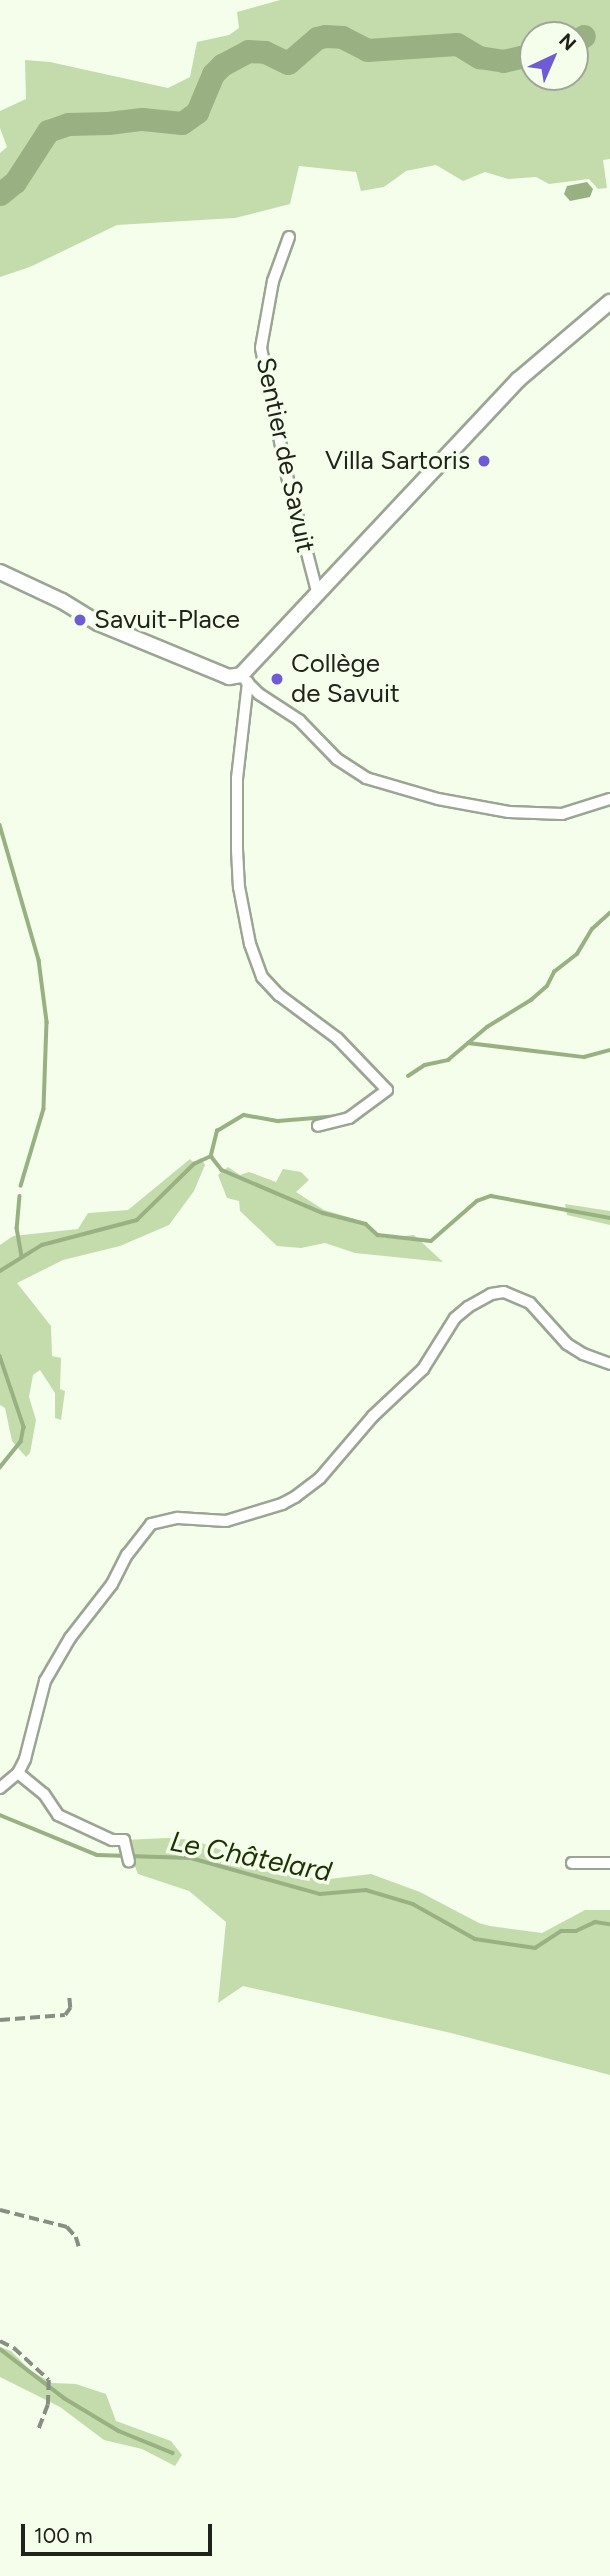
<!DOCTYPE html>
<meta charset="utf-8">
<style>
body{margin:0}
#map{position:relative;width:610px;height:2576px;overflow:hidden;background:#f4feeb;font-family:Figtree,sans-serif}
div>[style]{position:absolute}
.green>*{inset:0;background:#c4dcac}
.water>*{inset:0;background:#99b182}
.stream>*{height:3.5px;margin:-1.75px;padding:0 1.75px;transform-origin:1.75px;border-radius:1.75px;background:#99b182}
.river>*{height:23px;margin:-11.5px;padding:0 11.5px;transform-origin:11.5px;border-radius:11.5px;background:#99b182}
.roads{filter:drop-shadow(2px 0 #9ca593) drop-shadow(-2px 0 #9ca593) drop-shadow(0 2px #9ca593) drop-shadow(0 -2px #9ca593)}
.street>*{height:10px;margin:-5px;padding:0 5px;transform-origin:5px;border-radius:5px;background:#fff}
.secondary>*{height:14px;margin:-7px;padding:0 7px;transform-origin:7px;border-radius:7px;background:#fff}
.rail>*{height:3.5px;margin-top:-1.75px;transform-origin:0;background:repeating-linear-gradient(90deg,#888e81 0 10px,transparent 0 15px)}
.dots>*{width:19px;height:19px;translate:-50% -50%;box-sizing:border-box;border:4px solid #f4feeb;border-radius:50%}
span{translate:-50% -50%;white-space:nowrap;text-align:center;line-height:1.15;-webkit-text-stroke:7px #f4feeb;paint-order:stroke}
.street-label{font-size:26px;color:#20231c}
.poi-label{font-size:26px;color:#20231c}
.right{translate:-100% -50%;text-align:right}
.left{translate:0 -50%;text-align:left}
.water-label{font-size:28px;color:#1d3200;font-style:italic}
.north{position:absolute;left:519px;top:21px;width:70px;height:70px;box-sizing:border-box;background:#f4feeb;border:2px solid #9fa698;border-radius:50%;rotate:44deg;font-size:19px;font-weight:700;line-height:28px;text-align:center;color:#20231c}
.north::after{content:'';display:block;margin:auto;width:24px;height:32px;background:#6e5bd5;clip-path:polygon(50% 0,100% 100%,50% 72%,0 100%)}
.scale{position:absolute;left:21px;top:2524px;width:191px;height:32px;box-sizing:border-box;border:4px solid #20231c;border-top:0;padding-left:9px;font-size:21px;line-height:24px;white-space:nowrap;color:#20231c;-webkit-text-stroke:5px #f4feeb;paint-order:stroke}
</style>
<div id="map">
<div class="green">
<i style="clip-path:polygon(evenodd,280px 0,610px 0,610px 159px,603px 160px,607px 188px,598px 189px,589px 179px,549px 184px,536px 177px,508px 179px,485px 172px,463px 181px,436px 165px,406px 171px,384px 187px,361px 191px,356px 172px,299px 166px,290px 204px,235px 218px,117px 225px,30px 267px,0 277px,0 153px,7px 147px,0 128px,0 111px,26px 99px,25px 60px,50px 62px,168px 88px,190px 77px,197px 42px,229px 35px,239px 28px,237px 12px,280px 0,533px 35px,575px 35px,575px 77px,533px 77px,533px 35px)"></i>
<i style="clip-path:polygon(201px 1158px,205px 1165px,194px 1191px,169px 1225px,120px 1246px,63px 1260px,17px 1283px,51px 1326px,52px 1356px,61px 1358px,60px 1389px,65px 1391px,61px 1420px,55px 1418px,55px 1393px,40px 1370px,33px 1375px,29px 1397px,36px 1420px,30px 1453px,26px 1457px,12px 1441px,5px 1408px,0 1405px,0 1245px,13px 1236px,78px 1229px,88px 1213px,128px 1210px,190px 1159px,193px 1162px)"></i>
<i style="clip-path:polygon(228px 1167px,240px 1175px,249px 1172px,276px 1182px,283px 1169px,301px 1172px,309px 1180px,296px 1192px,324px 1210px,355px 1219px,385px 1238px,414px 1235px,443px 1262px,355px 1253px,325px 1243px,301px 1248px,277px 1246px,240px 1211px,239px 1201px,227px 1198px,218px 1175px)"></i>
<i style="clip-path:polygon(565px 1204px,610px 1211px,610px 1225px,567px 1215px)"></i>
<i style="clip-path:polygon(167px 1838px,193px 1840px,295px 1876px,329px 1879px,371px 1874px,420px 1892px,479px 1923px,490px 1926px,542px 1933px,585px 1910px,610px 1910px,610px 2075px,451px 2033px,243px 1986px,218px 2003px,226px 1922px,189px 1891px,138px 1874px,124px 1840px)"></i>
<i style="clip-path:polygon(0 2347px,11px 2351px,31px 2371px,52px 2383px,76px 2384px,106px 2394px,116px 2421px,171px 2441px,182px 2455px,175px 2466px,142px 2449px,104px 2440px,60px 2407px,0 2377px)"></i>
</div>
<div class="water">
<i style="clip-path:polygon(587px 182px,593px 189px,590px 197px,570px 201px,564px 194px,567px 186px)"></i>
</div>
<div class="stream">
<i style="left:0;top:825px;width:141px;rotate:73.9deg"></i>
<i style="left:39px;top:960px;width:63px;rotate:82.6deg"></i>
<i style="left:47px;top:1022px;width:87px;rotate:92deg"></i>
<i style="left:44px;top:1109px;width:80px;rotate:106.6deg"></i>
<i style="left:468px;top:1043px;width:117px;rotate:6.9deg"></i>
<i style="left:584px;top:1057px;width:27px;rotate:-15deg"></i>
<i style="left:408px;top:1076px;width:20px;rotate:-33deg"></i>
<i style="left:425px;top:1065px;width:24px;rotate:-12deg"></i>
<i style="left:448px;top:1060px;width:51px;rotate:-40.2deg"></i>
<i style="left:487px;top:1027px;width:52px;rotate:-31.5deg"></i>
<i style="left:531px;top:1000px;width:21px;rotate:-41deg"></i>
<i style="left:547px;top:986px;width:16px;rotate:-63deg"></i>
<i style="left:554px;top:972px;width:29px;rotate:-38deg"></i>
<i style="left:577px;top:954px;width:29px;rotate:-59deg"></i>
<i style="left:592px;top:929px;width:24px;rotate:-42deg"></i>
<i style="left:211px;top:1155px;width:25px;rotate:-76deg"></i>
<i style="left:217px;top:1131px;width:31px;rotate:-31deg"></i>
<i style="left:244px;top:1115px;width:35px;rotate:10deg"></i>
<i style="left:278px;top:1121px;width:61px;rotate:-4.7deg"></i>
<i style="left:211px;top:1156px;width:18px;rotate:52deg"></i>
<i style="left:222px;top:1170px;width:110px;rotate:23.1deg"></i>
<i style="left:323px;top:1213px;width:44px;rotate:14.3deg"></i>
<i style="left:366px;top:1224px;width:16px;rotate:43deg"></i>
<i style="left:378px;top:1235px;width:53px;rotate:6.5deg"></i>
<i style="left:431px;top:1241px;width:61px;rotate:-41deg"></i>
<i style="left:477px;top:1201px;width:15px;rotate:-20deg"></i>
<i style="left:491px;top:1196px;width:121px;rotate:10.5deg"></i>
<i style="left:20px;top:1196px;width:32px;rotate:95deg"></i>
<i style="left:17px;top:1228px;width:28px;rotate:80deg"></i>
<i style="left:0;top:1271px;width:49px;rotate:-31.8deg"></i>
<i style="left:42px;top:1245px;width:98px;rotate:-14.7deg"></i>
<i style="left:137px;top:1220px;width:80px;rotate:-44.5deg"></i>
<i style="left:194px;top:1164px;width:19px;rotate:-25deg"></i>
<i style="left:0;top:1356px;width:75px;rotate:71.3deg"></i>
<i style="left:24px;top:1427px;width:15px;rotate:101deg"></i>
<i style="left:21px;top:1442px;width:33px;rotate:129deg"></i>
<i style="left:0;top:1815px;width:105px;rotate:22.4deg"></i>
<i style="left:97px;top:1855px;width:94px;rotate:1.8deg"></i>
<i style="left:191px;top:1858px;width:134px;rotate:15.6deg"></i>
<i style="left:320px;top:1894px;width:46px;rotate:-5deg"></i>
<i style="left:366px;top:1890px;width:49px;rotate:16.6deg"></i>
<i style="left:413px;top:1904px;width:71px;rotate:29.4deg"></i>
<i style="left:475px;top:1939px;width:61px;rotate:8.5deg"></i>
<i style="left:535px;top:1948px;width:31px;rotate:-33deg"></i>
<i style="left:561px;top:1931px;width:15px"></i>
<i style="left:576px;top:1931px;width:21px;rotate:-25deg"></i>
<i style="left:595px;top:1922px;width:15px;rotate:8deg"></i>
<i style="left:0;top:2349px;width:81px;rotate:37.4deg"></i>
<i style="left:64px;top:2398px;width:64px;rotate:31deg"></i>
<i style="left:119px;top:2431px;width:58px;rotate:22.2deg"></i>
</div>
<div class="river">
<i style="left:575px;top:41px;width:10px;rotate:-29deg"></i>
<i style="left:0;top:194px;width:19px;rotate:-39deg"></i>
<i style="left:15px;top:182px;width:61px;rotate:-57.1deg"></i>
<i style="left:48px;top:131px;width:21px;rotate:-19deg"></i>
<i style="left:68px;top:124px;width:40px;rotate:-1.4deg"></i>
<i style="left:108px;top:123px;width:34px;rotate:-7deg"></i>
<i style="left:142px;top:119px;width:40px;rotate:5.7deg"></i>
<i style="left:182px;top:123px;width:19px;rotate:-36deg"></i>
<i style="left:197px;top:112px;width:41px;rotate:-67.2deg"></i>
<i style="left:213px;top:74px;width:13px;rotate:-45deg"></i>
<i style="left:222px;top:65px;width:30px;rotate:-28deg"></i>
<i style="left:248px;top:51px;width:17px;rotate:3deg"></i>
<i style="left:265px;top:52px;width:25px;rotate:26deg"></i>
<i style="left:288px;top:63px;width:38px;rotate:-41deg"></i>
<i style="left:317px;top:38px;width:8px;rotate:-14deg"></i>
<i style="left:325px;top:36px;width:17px;rotate:3deg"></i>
<i style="left:342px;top:37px;width:28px;rotate:27deg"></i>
<i style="left:367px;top:50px;width:90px;rotate:-3.8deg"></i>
<i style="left:457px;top:44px;width:26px;rotate:31deg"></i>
<i style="left:479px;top:57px;width:24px;rotate:9deg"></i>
<i style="left:503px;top:61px;width:31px;rotate:-13deg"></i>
</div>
<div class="roads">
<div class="street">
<i style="left:289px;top:237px;width:47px;rotate:110deg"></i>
<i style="left:273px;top:281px;width:68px;rotate:100.2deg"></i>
<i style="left:261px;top:348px;width:131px;rotate:78.5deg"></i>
<i style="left:287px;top:476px;width:119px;rotate:75.4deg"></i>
<i style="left:246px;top:681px;width:18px;rotate:45deg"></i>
<i style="left:259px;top:694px;width:48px;rotate:33deg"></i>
<i style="left:299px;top:720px;width:54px;rotate:45.7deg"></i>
<i style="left:337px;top:759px;width:35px;rotate:33deg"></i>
<i style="left:366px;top:778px;width:75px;rotate:16.3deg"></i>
<i style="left:438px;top:799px;width:72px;rotate:10.4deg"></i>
<i style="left:509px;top:812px;width:53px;rotate:2.2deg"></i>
<i style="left:562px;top:814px;width:50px;rotate:-17.4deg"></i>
<i style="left:248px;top:682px;width:97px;rotate:96.5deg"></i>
<i style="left:237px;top:778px;width:72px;rotate:90deg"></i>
<i style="left:237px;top:850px;width:37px;rotate:87deg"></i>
<i style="left:239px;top:887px;width:58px;rotate:79.1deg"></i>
<i style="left:250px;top:944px;width:35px;rotate:70deg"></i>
<i style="left:262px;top:977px;width:25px;rotate:47deg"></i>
<i style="left:279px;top:995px;width:72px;rotate:36.6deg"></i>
<i style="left:337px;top:1038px;width:72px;rotate:46.1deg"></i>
<i style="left:387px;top:1090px;width:47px;rotate:143.6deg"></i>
<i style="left:349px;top:1118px;width:32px;rotate:166deg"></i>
<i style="left:18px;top:1773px;width:33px;rotate:39deg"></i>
<i style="left:44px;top:1794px;width:25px;rotate:56deg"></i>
<i style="left:58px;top:1815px;width:60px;rotate:24.8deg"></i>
<i style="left:112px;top:1840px;width:12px"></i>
<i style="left:124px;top:1840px;width:22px;rotate:77deg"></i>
<i style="left:0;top:1788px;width:23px;rotate:-40deg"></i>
<i style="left:18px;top:1773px;width:16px;rotate:-63deg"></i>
<i style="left:25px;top:1759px;width:81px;rotate:-75.6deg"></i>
<i style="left:45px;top:1681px;width:50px;rotate:-59.8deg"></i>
<i style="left:70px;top:1638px;width:68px;rotate:-52.1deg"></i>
<i style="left:112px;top:1584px;width:33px;rotate:-63deg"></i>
<i style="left:127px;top:1555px;width:39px;rotate:-52deg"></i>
<i style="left:151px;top:1524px;width:28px;rotate:-13deg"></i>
<i style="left:178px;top:1518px;width:48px;rotate:3.6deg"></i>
<i style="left:226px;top:1521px;width:59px;rotate:-16.9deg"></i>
<i style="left:282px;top:1504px;width:15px;rotate:-28deg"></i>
<i style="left:295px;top:1497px;width:31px;rotate:-37deg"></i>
<i style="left:320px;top:1478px;width:82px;rotate:-49.5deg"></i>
<i style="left:373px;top:1416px;width:69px;rotate:-43.2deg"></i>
<i style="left:423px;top:1369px;width:60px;rotate:-57.9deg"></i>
<i style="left:455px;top:1318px;width:17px;rotate:-40deg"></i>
<i style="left:468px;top:1307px;width:26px;rotate:-29deg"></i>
<i style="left:491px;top:1294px;width:13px;rotate:-9deg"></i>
<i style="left:504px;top:1292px;width:28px;rotate:23deg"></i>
<i style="left:530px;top:1303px;width:55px;rotate:47.9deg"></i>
<i style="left:567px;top:1344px;width:19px;rotate:32deg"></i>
<i style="left:583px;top:1354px;width:29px;rotate:20deg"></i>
<i style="left:572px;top:1863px;width:38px"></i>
</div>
<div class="secondary">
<i style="left:0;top:572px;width:68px;rotate:25.1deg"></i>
<i style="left:62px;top:601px;width:42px;rotate:31.4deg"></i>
<i style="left:98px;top:623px;width:142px;rotate:22.4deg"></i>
<i style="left:229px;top:677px;width:12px;rotate:-9deg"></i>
<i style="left:241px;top:675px;width:405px;rotate:-46.8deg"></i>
<i style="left:518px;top:380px;width:121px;rotate:-40.3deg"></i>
</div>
</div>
<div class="rail">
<i style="left:0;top:2020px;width:65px;rotate:-4.4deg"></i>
<i style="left:65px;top:2015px;width:9px;rotate:-54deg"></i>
<i style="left:70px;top:2008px;width:12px;rotate:-95deg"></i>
<i style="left:0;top:2210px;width:69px;rotate:14.2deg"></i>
<i style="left:67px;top:2227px;width:13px;rotate:48deg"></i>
<i style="left:76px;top:2237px;width:10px;rotate:73deg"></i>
<i style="left:0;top:2341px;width:16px;rotate:27deg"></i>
<i style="left:14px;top:2348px;width:47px;rotate:42.4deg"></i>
<i style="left:49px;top:2380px;width:25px;rotate:92deg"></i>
<i style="left:48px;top:2405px;width:26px;rotate:111deg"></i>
</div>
<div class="dots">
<i style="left:484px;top:461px;background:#6e5bd5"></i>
<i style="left:80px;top:620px;background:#6e5bd5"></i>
<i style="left:277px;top:679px;background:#6e5bd5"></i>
</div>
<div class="street-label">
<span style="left:285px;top:455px;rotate:78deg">Sentier de Savuit</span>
</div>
<div class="poi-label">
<span class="right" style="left:470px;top:461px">Villa Sartoris</span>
<span class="left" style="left:94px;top:620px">Savuit-Place</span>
<span class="left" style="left:291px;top:679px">Collège<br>de Savuit</span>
</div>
<div class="water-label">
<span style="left:251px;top:1856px;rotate:11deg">Le Châtelard</span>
</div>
<div class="north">N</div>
<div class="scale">100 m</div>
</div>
